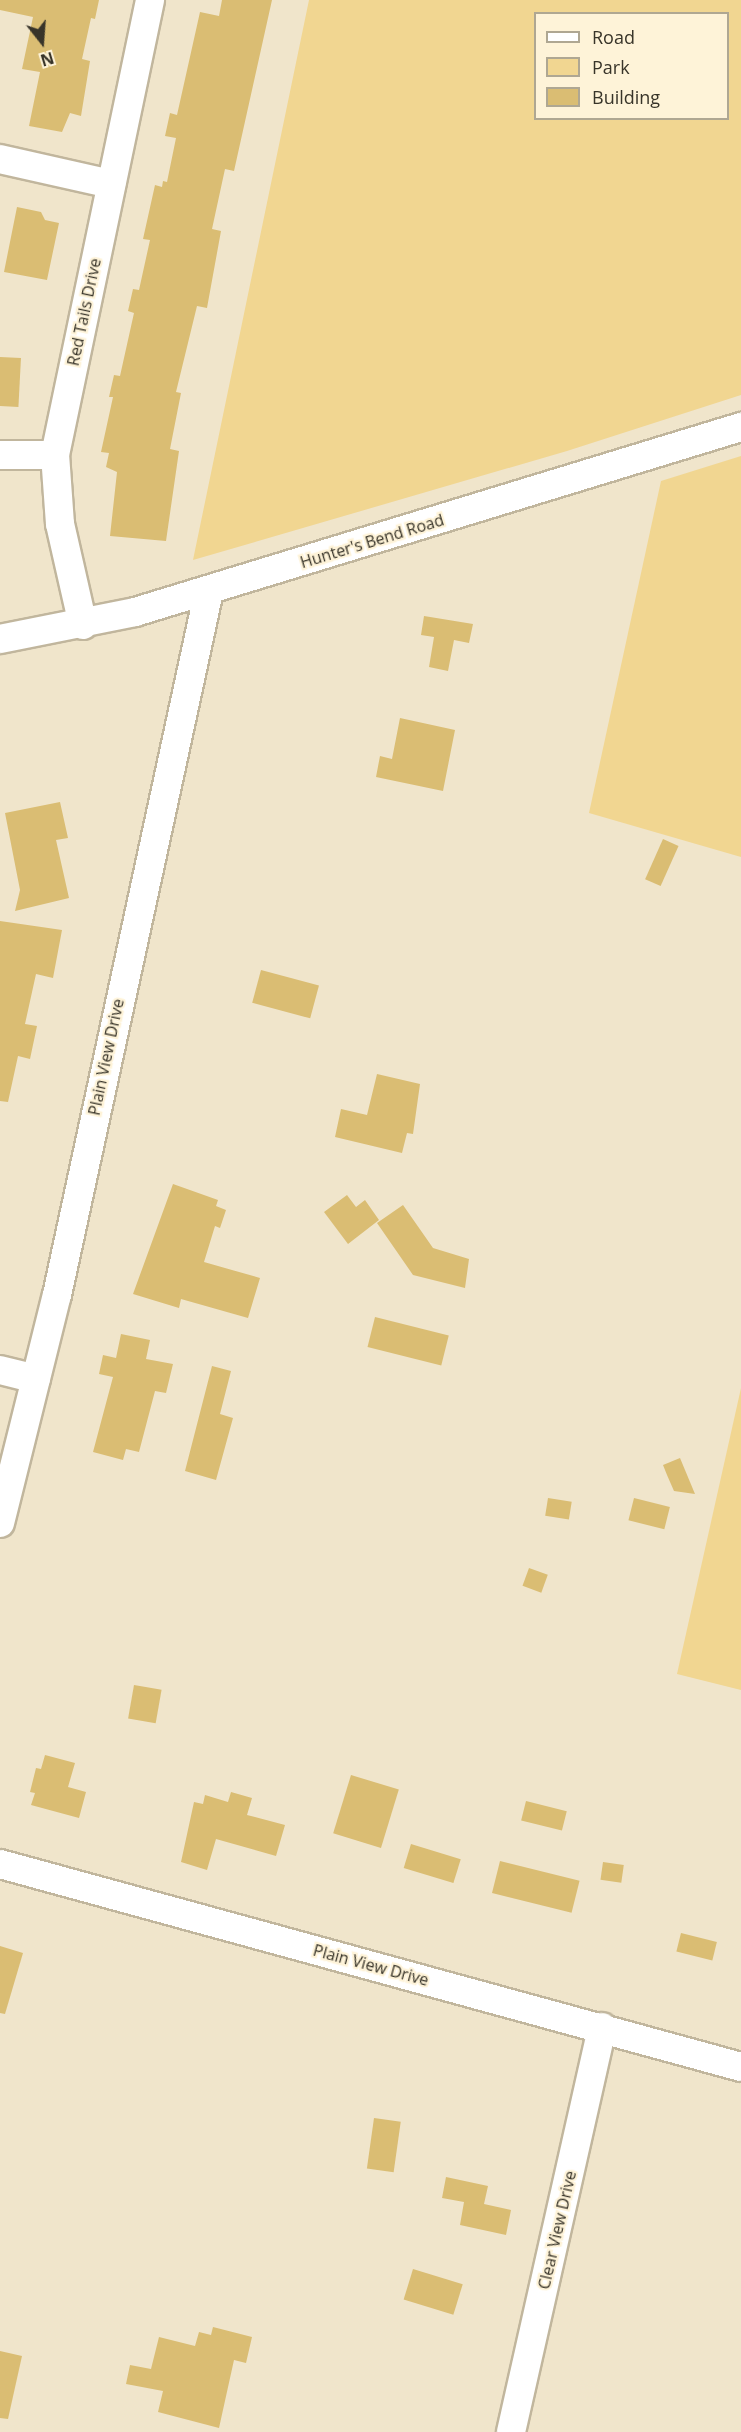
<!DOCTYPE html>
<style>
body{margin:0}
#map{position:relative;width:741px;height:2432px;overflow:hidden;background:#f0e5cb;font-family:"Open Sans",sans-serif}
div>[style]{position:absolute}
.green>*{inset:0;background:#f1d691}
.building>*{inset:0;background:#dabd73;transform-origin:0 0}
.roads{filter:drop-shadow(2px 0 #c1b69d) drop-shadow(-2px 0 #c1b69d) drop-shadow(0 2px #c1b69d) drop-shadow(0 -2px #c1b69d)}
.minor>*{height:28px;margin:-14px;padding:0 14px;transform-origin:14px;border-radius:14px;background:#fff}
span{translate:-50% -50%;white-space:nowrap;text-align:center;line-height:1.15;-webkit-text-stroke:4.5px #fef3d8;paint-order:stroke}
.street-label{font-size:16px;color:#383429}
.legend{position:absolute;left:534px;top:12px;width:195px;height:108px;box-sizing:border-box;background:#fef3d8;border:2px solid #afa792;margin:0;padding:8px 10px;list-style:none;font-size:18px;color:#383429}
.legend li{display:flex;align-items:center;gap:12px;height:30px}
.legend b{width:30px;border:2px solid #afa792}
.north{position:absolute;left:12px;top:12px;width:60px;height:60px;-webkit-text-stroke:4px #fef3d8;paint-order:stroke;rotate:163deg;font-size:16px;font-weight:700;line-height:24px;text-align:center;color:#383429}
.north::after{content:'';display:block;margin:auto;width:21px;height:27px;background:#383429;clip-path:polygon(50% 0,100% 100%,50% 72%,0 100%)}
</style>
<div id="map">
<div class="green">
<i style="clip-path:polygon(evenodd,309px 0,741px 0,741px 395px,567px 451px,193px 560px,309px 0,536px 14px,728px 14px,728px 118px,536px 118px,536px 14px)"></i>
<i style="clip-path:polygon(741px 456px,741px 857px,589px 813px,661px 481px)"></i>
<i style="clip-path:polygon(741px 1388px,741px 1690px,677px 1674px)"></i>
</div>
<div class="building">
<i style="clip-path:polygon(0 0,99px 0,95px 19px,91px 18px,82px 59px,90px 61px,81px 116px,70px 113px,62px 132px,29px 126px,40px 72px,22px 69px,33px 17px,0 10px)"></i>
<i style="clip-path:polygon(222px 0,272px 0,234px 171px,225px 169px,212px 229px,221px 231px,207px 308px,197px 306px,176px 392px,181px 393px,170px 449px,179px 451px,166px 541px,110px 536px,117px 472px,106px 467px,109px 453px,101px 452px,113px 397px,109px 397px,114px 375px,120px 376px,134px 313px,128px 311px,133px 289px,139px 290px,150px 240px,143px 239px,155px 185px,162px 187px,163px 181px,167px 182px,176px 138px,165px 136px,170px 113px,177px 115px,200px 12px,219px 16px)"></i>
<i style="clip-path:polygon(17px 207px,41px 212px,45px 220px,59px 223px,47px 280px,4px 272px)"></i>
<i style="left:0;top:357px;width:21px;height:49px;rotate:3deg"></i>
<i style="clip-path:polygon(424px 616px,473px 624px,469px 643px,454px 640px,448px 671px,429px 667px,434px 637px,421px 635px)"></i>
<i style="clip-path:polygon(400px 718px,455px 730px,443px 791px,376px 777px,380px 756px,392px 759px)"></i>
<i style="clip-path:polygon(60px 802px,68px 838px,56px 840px,69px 898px,15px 911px,20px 890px,5px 813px)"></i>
<i style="left:663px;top:839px;width:17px;height:44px;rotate:24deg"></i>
<i style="clip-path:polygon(0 921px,62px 930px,53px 978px,36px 974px,25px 1024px,37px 1026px,30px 1059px,18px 1056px,8px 1102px,0 1101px)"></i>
<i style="left:261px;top:970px;width:60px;height:34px;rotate:15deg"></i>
<i style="clip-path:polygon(377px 1074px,420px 1084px,413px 1134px,407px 1133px,402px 1153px,335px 1137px,341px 1109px,367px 1115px)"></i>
<i style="clip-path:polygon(173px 1184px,218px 1200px,216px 1206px,226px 1210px,220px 1228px,215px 1226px,204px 1262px,260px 1278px,248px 1318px,181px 1299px,179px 1308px,133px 1294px)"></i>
<i style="clip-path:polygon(347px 1195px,356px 1207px,365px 1200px,379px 1220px,348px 1244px,324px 1212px)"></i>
<i style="clip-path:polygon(403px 1205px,433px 1248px,469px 1259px,465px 1288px,413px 1275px,377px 1223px)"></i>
<i style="left:375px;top:1317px;width:76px;height:31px;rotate:14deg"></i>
<i style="clip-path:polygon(121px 1334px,150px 1340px,146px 1359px,173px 1364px,166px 1393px,155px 1391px,139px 1452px,126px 1449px,123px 1460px,93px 1452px,113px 1377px,99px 1374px,103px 1355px,116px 1358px)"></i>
<i style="clip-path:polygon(212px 1366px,231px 1371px,220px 1414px,233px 1418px,216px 1480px,185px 1471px)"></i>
<i style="clip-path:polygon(680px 1458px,695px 1494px,674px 1491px,667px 1475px,663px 1465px)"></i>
<i style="left:548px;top:1498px;width:24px;height:18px;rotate:9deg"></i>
<i style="left:634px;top:1498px;width:37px;height:23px;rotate:14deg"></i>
<i style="left:529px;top:1568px;width:20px;height:19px;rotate:20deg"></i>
<i style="left:134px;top:1685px;width:28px;height:34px;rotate:10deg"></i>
<i style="clip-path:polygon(45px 1755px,75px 1763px,68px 1787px,86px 1792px,79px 1818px,31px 1805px,35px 1793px,30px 1792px,36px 1768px,41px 1769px)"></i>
<i style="left:351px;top:1775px;width:50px;height:61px;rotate:17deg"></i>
<i style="clip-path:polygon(231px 1792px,252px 1798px,247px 1815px,285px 1825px,276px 1856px,216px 1839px,207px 1870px,181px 1862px,194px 1802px,203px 1804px,205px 1795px,228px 1802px)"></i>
<i style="left:526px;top:1801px;width:42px;height:20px;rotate:14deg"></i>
<i style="left:411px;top:1844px;width:52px;height:25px;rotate:17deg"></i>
<i style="left:500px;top:1861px;width:82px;height:33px;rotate:14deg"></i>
<i style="left:603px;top:1862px;width:21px;height:18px;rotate:8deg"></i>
<i style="left:681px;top:1933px;width:37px;height:19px;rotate:14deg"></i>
<i style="clip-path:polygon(0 1946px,23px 1953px,5px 2014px,0 2013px)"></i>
<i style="left:374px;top:2118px;width:27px;height:51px;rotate:8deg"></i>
<i style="clip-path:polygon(446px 2177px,488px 2186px,484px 2204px,511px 2210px,506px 2235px,460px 2225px,464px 2202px,442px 2198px)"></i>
<i style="left:413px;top:2269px;width:52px;height:32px;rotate:17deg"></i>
<i style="clip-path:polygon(213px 2327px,252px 2337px,246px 2363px,234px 2360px,219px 2428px,158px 2412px,163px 2391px,126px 2384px,130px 2365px,151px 2369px,159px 2337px,195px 2346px,199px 2332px,211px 2335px)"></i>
<i style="clip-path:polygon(0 2351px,22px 2356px,8px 2419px,0 2418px)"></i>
</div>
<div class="roads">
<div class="minor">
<i style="left:0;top:159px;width:114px;rotate:12.7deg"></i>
<i style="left:0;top:455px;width:55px"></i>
<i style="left:83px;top:625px;width:104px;rotate:-102.8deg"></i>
<i style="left:60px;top:524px;width:69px;rotate:-94.1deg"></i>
<i style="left:55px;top:455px;width:465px;rotate:-78.2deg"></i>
<i style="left:0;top:639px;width:138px;rotate:-11.3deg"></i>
<i style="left:135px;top:612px;width:634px;rotate:-16.98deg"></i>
<i style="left:0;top:1370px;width:37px;rotate:14deg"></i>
<i style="left:0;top:1523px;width:235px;rotate:-76deg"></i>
<i style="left:57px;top:1295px;width:720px;rotate:-77.82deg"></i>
<i style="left:0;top:1864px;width:768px;rotate:15.32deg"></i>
<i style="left:511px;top:2432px;width:415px;rotate:-77.3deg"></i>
</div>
</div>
<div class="street-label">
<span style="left:84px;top:312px;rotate:-78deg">Red Tails Drive</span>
<span style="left:372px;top:541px;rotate:-17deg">Hunter's Bend Road</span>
<span style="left:106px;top:1057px;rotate:-78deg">Plain View Drive</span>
<span style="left:371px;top:1965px;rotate:15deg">Plain View Drive</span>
<span style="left:557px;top:2230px;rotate:-77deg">Clear View Drive</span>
</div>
<ul class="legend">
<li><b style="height:8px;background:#fff"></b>Road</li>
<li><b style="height:16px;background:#f1d691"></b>Park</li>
<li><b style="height:16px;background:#dabd73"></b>Building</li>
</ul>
<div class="north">N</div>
</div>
